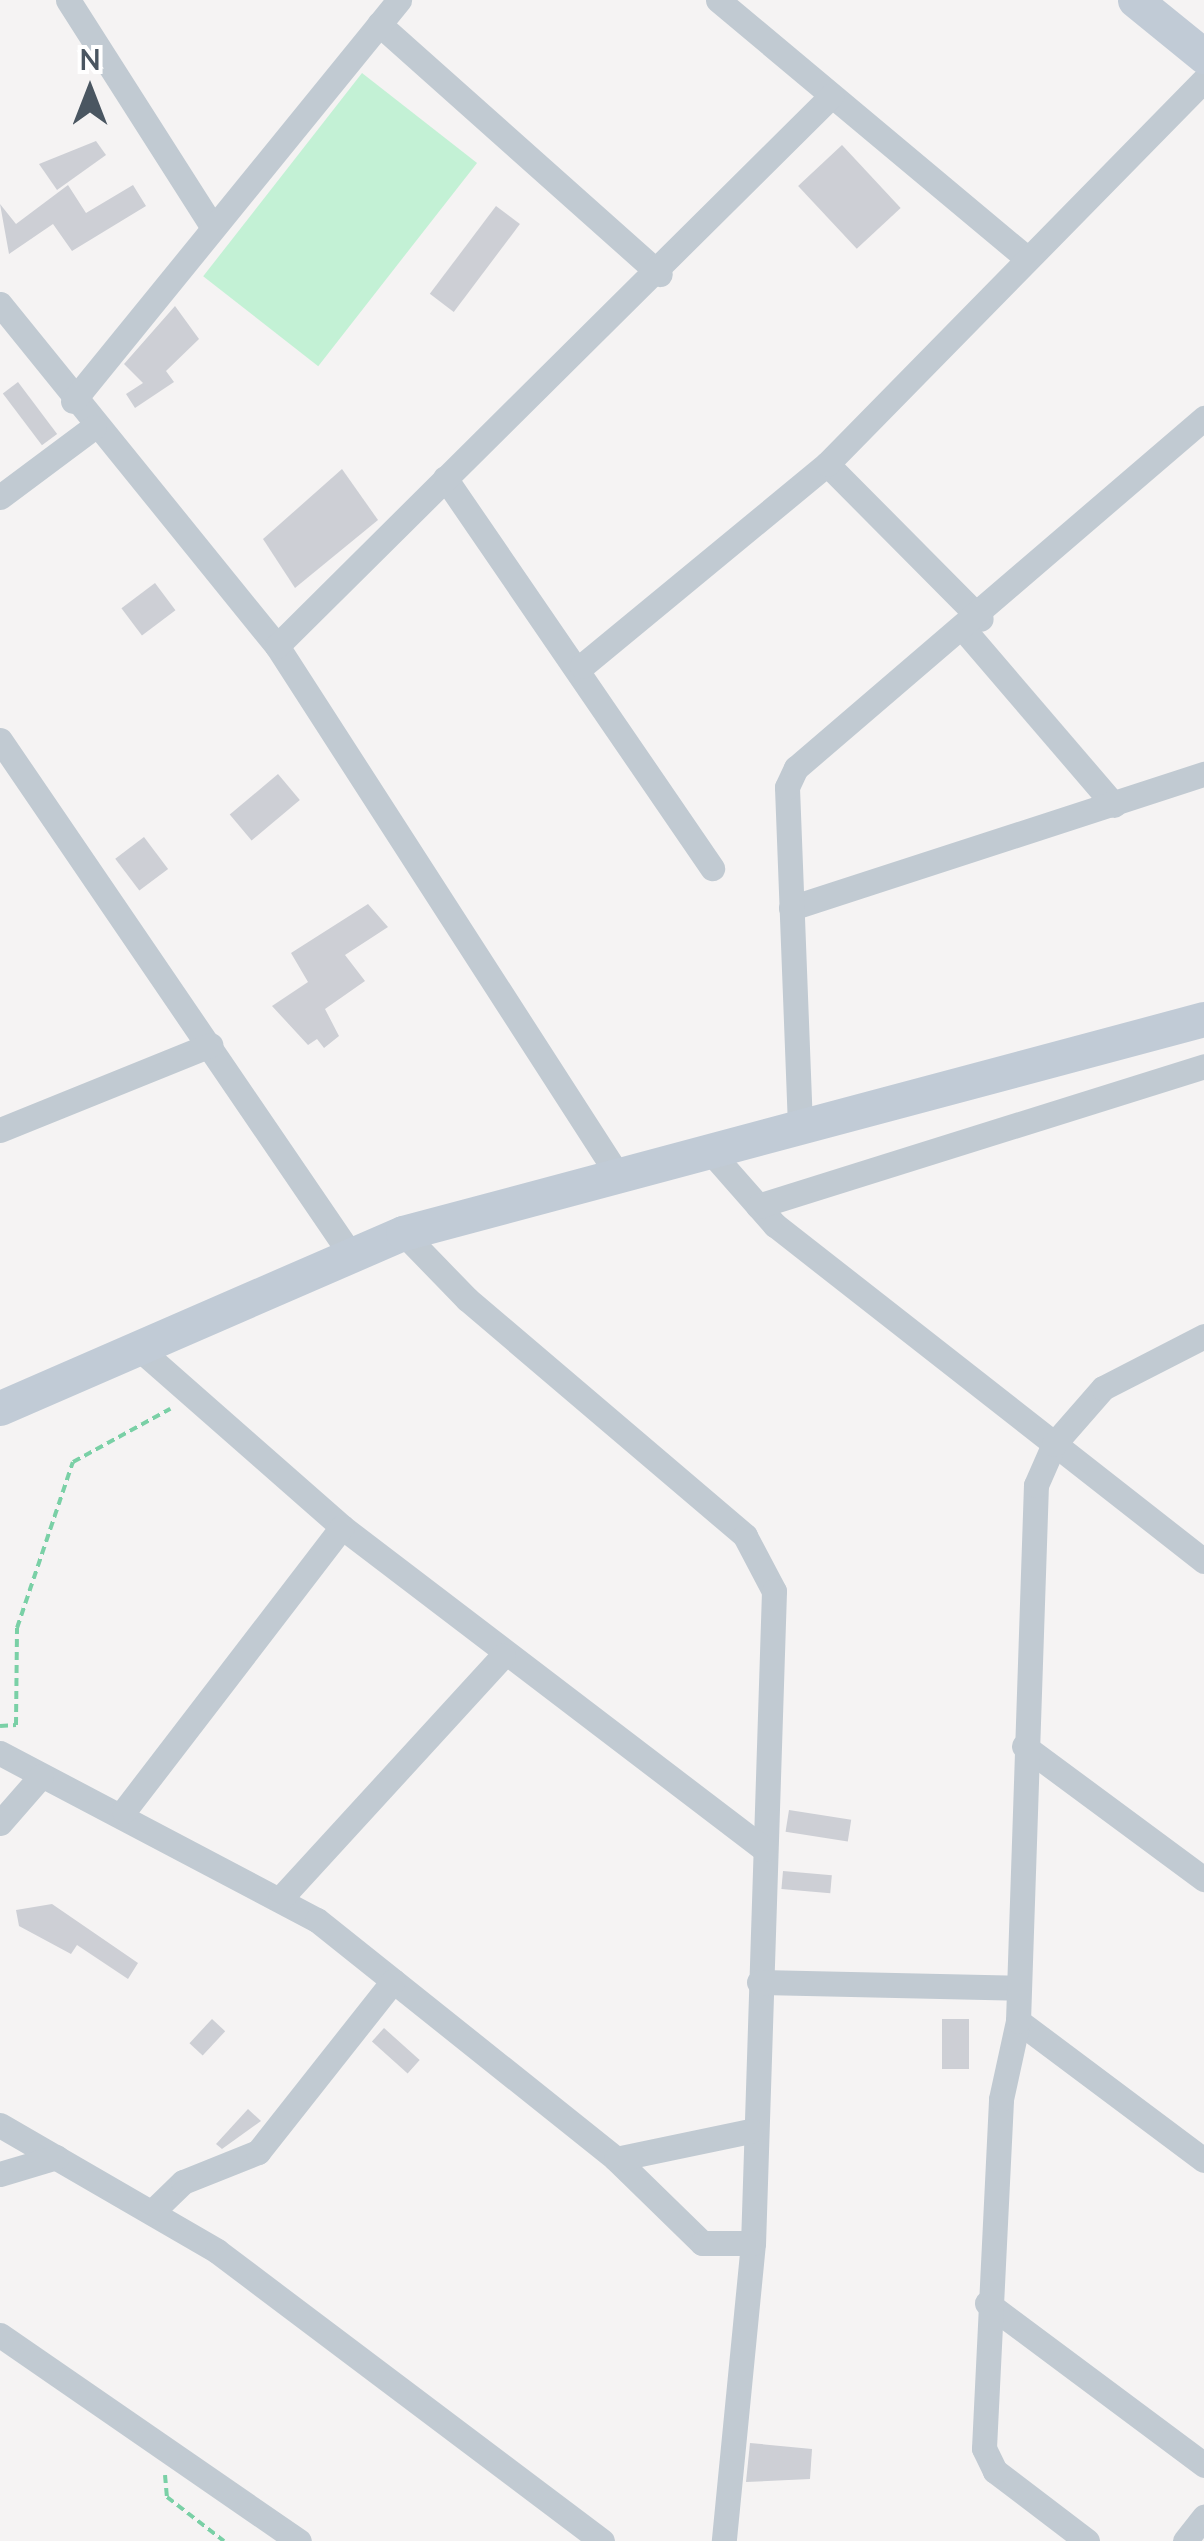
<!DOCTYPE html>
<style>
body{margin:0}
#map{position:relative;width:1204px;height:2541px;overflow:hidden;background:#f5f3f3;font-family:Mulish,sans-serif}
div>[style]{position:absolute}
.green>*{inset:0;background:#c3f1d5;transform-origin:0 0}
.building>*{inset:0;background:#cdcfd5;transform-origin:0 0}
.path>*{height:4px;margin-top:-2px;transform-origin:0;background:repeating-linear-gradient(90deg,#7ad0a6 0 8px,transparent 0 13px)}
.street>*{height:25px;margin:-12.5px;padding:0 12.5px;transform-origin:12.5px;border-radius:12.5px;background:#c1cad2}
.secondary>*{height:35px;margin:-17.5px;padding:0 17.5px;transform-origin:17.5px;border-radius:17.5px;background:#c1cbd6}
span{translate:-50% -50%;white-space:nowrap;text-align:center;line-height:1.15;-webkit-text-stroke:8px #fff;paint-order:stroke}
.north{position:absolute;left:40px;top:40px;width:100px;height:100px;-webkit-text-stroke:8px #fff;paint-order:stroke;rotate:0deg;font-size:28px;font-weight:700;line-height:40px;text-align:center;color:#4a5661}
.north::after{content:'';display:block;margin:auto;width:35px;height:45px;background:#4a5661;clip-path:polygon(50% 0,100% 100%,50% 72%,0 100%)}
</style>
<div id="map">
<div class="green">
<i style="left:362px;top:73px;width:146px;height:258px;rotate:38deg"></i>
</div>
<div class="building">
<i style="clip-path:polygon(96px 141px,106px 155px,57px 190px,39px 164px)"></i>
<i style="left:842px;top:145px;width:86px;height:60px;rotate:47deg"></i>
<i style="clip-path:polygon(68px 185px,86px 213px,133px 185px,146px 206px,72px 251px,53px 224px,9px 254px,0 204px,16px 224px)"></i>
<i style="left:496px;top:206px;width:30px;height:110px;rotate:37deg"></i>
<i style="clip-path:polygon(175px 306px,199px 339px,166px 371px,174px 382px,135px 408px,126px 394px,143px 383px,124px 364px)"></i>
<i style="left:18px;top:382px;width:65px;height:19px;rotate:53deg"></i>
<i style="clip-path:polygon(342px 469px,378px 520px,295px 588px,263px 539px)"></i>
<i style="left:155px;top:583px;width:34px;height:42px;rotate:53deg"></i>
<i style="left:278px;top:774px;width:34px;height:63px;rotate:50deg"></i>
<i style="left:144px;top:837px;width:40px;height:36px;rotate:53deg"></i>
<i style="clip-path:polygon(368px 904px,388px 927px,345px 955px,365px 981px,325px 1009px,339px 1036px,324px 1048px,317px 1039px,308px 1045px,272px 1006px,308px 982px,291px 953px)"></i>
<i style="left:789px;top:1810px;width:63px;height:22px;rotate:9deg"></i>
<i style="left:783px;top:1871px;width:49px;height:18px;rotate:5deg"></i>
<i style="clip-path:polygon(52px 1904px,138px 1963px,128px 1979px,77px 1945px,71px 1954px,19px 1926px,16px 1910px)"></i>
<i style="left:212px;top:2019px;width:18px;height:33px;rotate:43deg"></i>
<i style="left:942px;top:2019px;width:27px;height:50px"></i>
<i style="left:384px;top:2028px;width:48px;height:18px;rotate:42deg"></i>
<i style="clip-path:polygon(248px 2109px,261px 2121px,222px 2149px,216px 2144px)"></i>
<i style="clip-path:polygon(750px 2443px,812px 2449px,810px 2479px,746px 2482px)"></i>
</div>
<div class="path">
<i style="left:0;top:1726px;width:16px;rotate:-4deg"></i>
<i style="left:16px;top:1725px;width:97px;rotate:-89.4deg"></i>
<i style="left:17px;top:1628px;width:175px;rotate:-71.4deg"></i>
<i style="left:73px;top:1462px;width:111px;rotate:-28.7deg"></i>
<i style="left:165px;top:2475px;width:22px;rotate:85deg"></i>
<i style="left:167px;top:2497px;width:72px;rotate:37.7deg"></i>
</div>
<div class="street">
<i style="left:68px;top:0;width:268px;rotate:57.5deg"></i>
<i style="left:718px;top:0;width:399px;rotate:39.9deg"></i>
<i style="left:379px;top:24px;width:376px;rotate:41.7deg"></i>
<i style="left:0;top:304px;width:440px;rotate:51deg"></i>
<i style="left:277px;top:646px;width:626px;rotate:57.2deg"></i>
<i style="left:73px;top:401px;width:517px;rotate:-50.89deg"></i>
<i style="left:827px;top:464px;width:218px;rotate:45.2deg"></i>
<i style="left:445px;top:478px;width:473px;rotate:55.6deg"></i>
<i style="left:0;top:497px;width:117px;rotate:-36.7deg"></i>
<i style="left:965px;top:631px;width:229px;rotate:49.4deg"></i>
<i style="left:277px;top:646px;width:781px;rotate:-44.79deg"></i>
<i style="left:582px;top:666px;width:318px;rotate:-39.5deg"></i>
<i style="left:827px;top:464px;width:538px;rotate:-45.53deg"></i>
<i style="left:0;top:740px;width:620px;rotate:55.72deg"></i>
<i style="left:791px;top:908px;width:434px;rotate:-18deg"></i>
<i style="left:800px;top:1126px;width:339px;rotate:-92.2deg"></i>
<i style="left:787px;top:787px;width:21px;rotate:-65deg"></i>
<i style="left:796px;top:768px;width:538px;rotate:-40.62deg"></i>
<i style="left:0;top:1130px;width:227px;rotate:-22deg"></i>
<i style="left:709px;top:1150px;width:100px;rotate:48.7deg"></i>
<i style="left:775px;top:1225px;width:545px;rotate:38.07deg"></i>
<i style="left:758px;top:1206px;width:467px;rotate:-17.4deg"></i>
<i style="left:403px;top:1233px;width:92px;rotate:45.9deg"></i>
<i style="left:467px;top:1299px;width:365px;rotate:40.4deg"></i>
<i style="left:745px;top:1536px;width:62px;rotate:62.2deg"></i>
<i style="left:774px;top:1591px;width:652px;rotate:91.84deg"></i>
<i style="left:753px;top:2243px;width:299px;rotate:95.6deg"></i>
<i style="left:135px;top:1345px;width:276px;rotate:41.3deg"></i>
<i style="left:342px;top:1527px;width:531px;rotate:37.34deg"></i>
<i style="left:1024px;top:1746px;width:224px;rotate:36.5deg"></i>
<i style="left:0;top:1753px;width:358px;rotate:27.8deg"></i>
<i style="left:317px;top:1920px;width:383px;rotate:38.6deg"></i>
<i style="left:616px;top:2159px;width:120px;rotate:44.3deg"></i>
<i style="left:702px;top:2243px;width:51px"></i>
<i style="left:124px;top:1811px;width:358px;rotate:-52.5deg"></i>
<i style="left:0;top:1823px;width:62px;rotate:-48.9deg"></i>
<i style="left:280px;top:1899px;width:330px;rotate:-47.5deg"></i>
<i style="left:759px;top:1982px;width:259px;rotate:1.3deg"></i>
<i style="left:1018px;top:2021px;width:232px;rotate:36.8deg"></i>
<i style="left:0;top:2125px;width:251px;rotate:30.1deg"></i>
<i style="left:217px;top:2251px;width:482px;rotate:37deg"></i>
<i style="left:616px;top:2159px;width:137px;rotate:-11.8deg"></i>
<i style="left:0;top:2174px;width:59px;rotate:-16.6deg"></i>
<i style="left:152px;top:2212px;width:43px;rotate:-44.1deg"></i>
<i style="left:183px;top:2182px;width:81px;rotate:-21.8deg"></i>
<i style="left:258px;top:2152px;width:218px;rotate:-51.7deg"></i>
<i style="left:987px;top:2303px;width:271px;rotate:36.7deg"></i>
<i style="left:0;top:2335px;width:363px;rotate:34.6deg"></i>
<i style="left:1087px;top:2541px;width:116px;rotate:-142.7deg"></i>
<i style="left:995px;top:2471px;width:25px;rotate:-116deg"></i>
<i style="left:984px;top:2448px;width:349px;rotate:-87.2deg"></i>
<i style="left:1001px;top:2099px;width:80px;rotate:-77.7deg"></i>
<i style="left:1018px;top:2021px;width:536px;rotate:-88.08deg"></i>
<i style="left:1036px;top:1485px;width:45px;rotate:-66.3deg"></i>
<i style="left:1054px;top:1444px;width:74px;rotate:-48.8deg"></i>
<i style="left:1103px;top:1388px;width:114px;rotate:-27.2deg"></i>
<i style="left:1185px;top:2541px;width:31px;rotate:-52deg"></i>
</div>
<div class="secondary">
<i style="left:1135px;top:0;width:89px;rotate:39.1deg"></i>
<i style="left:0;top:1408px;width:439px;rotate:-23.5deg"></i>
<i style="left:403px;top:1233px;width:829px;rotate:-14.96deg"></i>
</div>
<div class="north">N</div>
</div>
